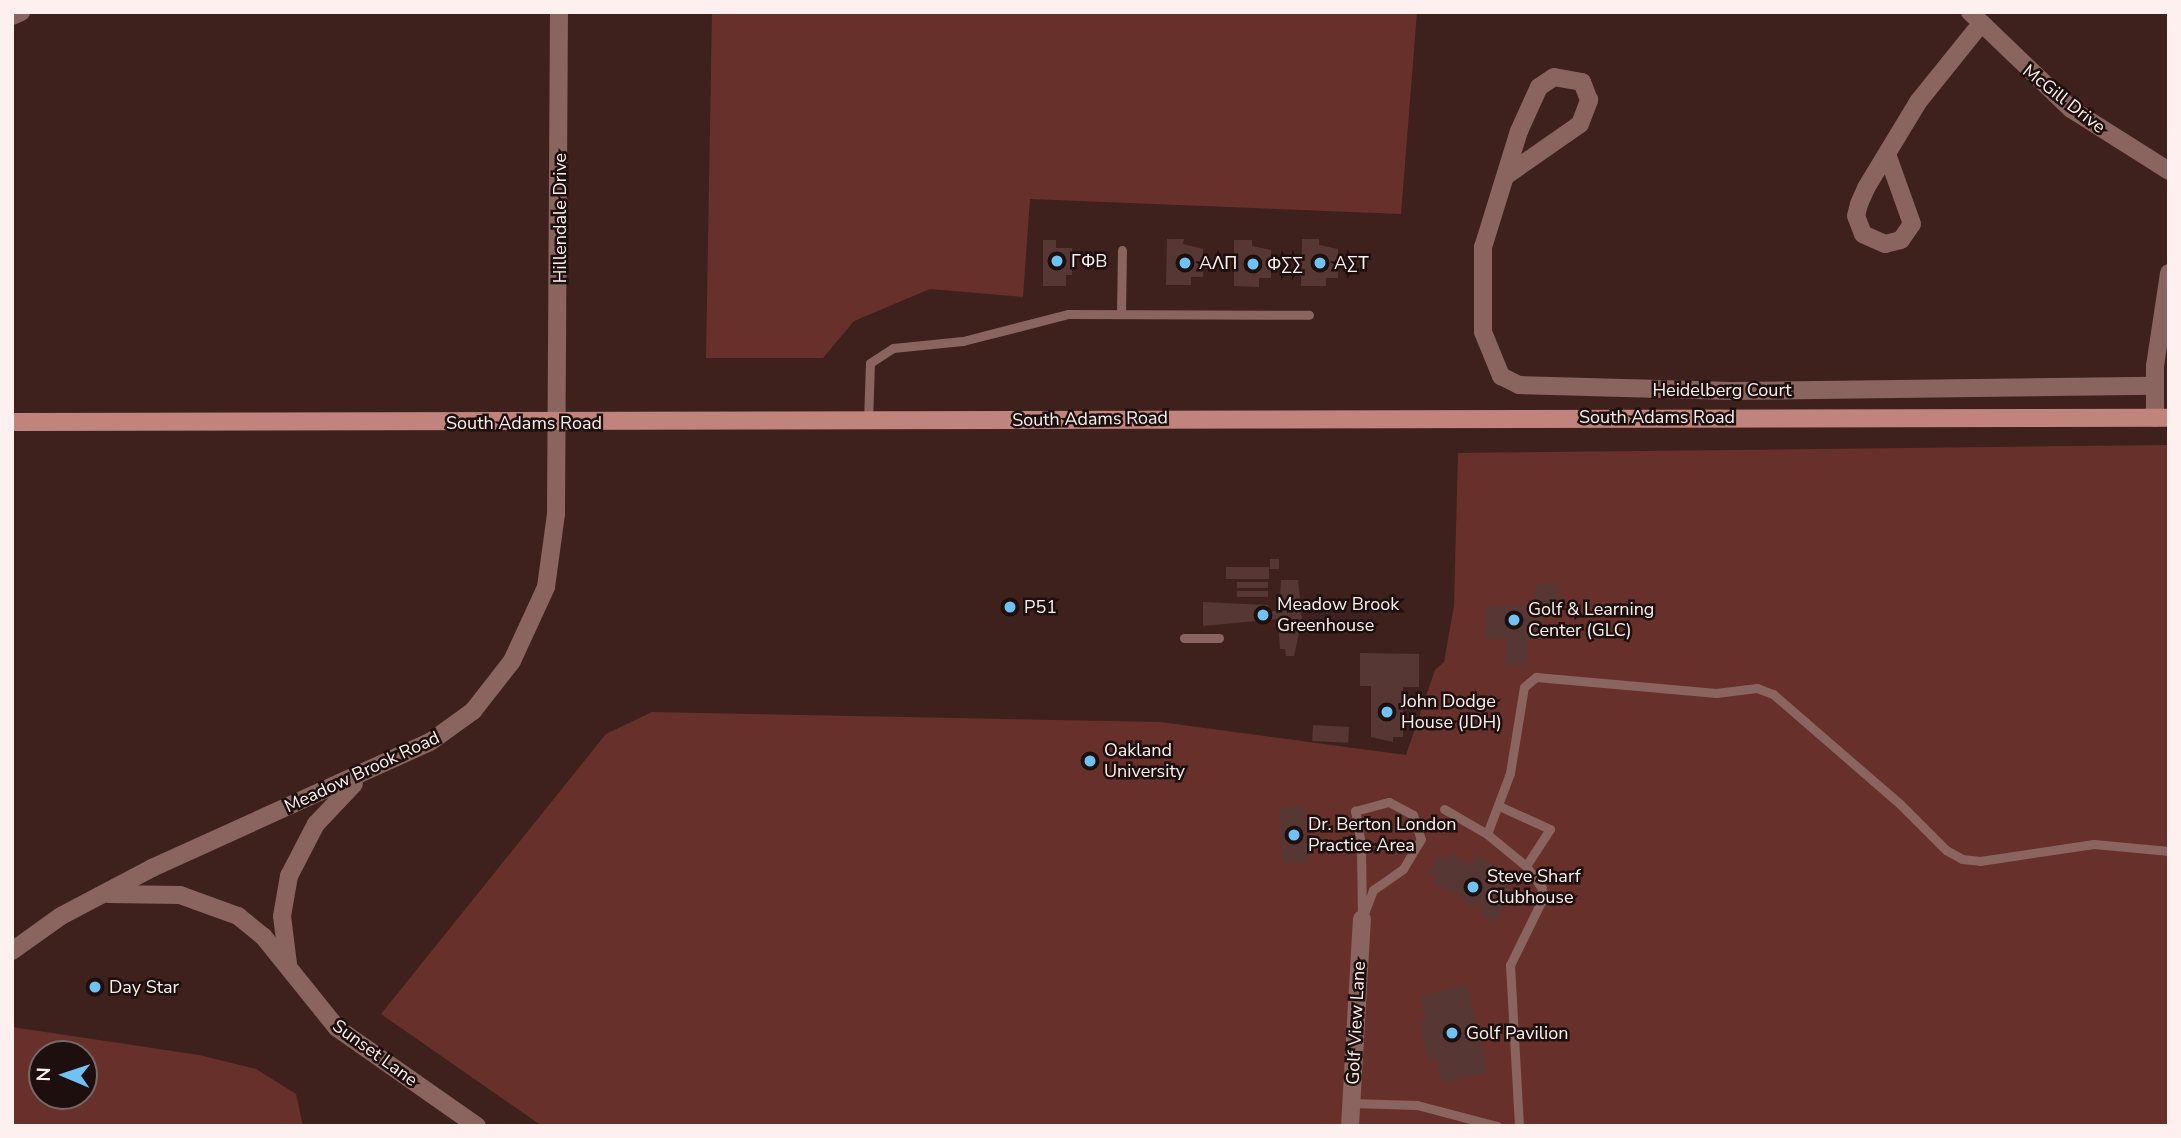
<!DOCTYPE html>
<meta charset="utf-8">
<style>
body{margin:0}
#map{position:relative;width:2181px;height:1138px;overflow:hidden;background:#3e211d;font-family:"Nunito Sans",sans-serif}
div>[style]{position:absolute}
.green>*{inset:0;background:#68302b}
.building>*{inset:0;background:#573733;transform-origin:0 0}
.service>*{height:9px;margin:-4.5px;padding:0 4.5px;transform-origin:4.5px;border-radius:4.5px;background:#8a645f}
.minor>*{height:18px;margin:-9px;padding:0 9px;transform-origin:9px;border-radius:9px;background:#8a645f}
.secondary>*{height:18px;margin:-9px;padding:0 9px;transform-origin:9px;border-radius:9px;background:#c0847d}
.dots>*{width:19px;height:19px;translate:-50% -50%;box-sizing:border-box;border:4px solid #1c0f0d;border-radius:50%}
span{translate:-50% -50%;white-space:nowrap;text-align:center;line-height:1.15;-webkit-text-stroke:5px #1c0f0d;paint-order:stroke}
.street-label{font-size:18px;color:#fdf0ef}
.poi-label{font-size:18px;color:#fdf0ef}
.left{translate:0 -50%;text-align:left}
.frame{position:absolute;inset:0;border:14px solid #fdf0ef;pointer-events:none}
.north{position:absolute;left:28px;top:1040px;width:70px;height:70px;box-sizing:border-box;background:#1c0f0d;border:2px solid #766967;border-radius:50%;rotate:272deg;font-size:19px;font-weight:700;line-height:28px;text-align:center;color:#fdf0ef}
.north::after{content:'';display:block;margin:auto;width:24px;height:32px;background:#6fc2f4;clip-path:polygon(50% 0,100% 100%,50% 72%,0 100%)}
</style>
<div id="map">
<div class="green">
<i style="clip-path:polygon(712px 12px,1417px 12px,1401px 214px,1030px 199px,1023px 297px,930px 289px,854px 321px,823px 358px,706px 358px)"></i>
<i style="clip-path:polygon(2169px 445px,2169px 1126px,542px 1126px,381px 1014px,606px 734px,652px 712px,1160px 722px,1406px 755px,1435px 670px,1444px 662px,1454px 606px,1458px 453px)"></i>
<i style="clip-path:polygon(evenodd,12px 1027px,199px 1055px,256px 1069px,296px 1094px,303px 1126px,12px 1126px,12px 1027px,84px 1054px,84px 1096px,42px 1096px,42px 1054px,84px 1054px)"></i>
</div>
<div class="building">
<i style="clip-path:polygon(1167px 239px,1184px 239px,1183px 244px,1203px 249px,1203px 277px,1191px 277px,1191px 285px,1166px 285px)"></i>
<i style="clip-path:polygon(1302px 239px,1319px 239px,1319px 245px,1338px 249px,1338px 278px,1326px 278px,1326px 286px,1301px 286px)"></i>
<i style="clip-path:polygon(1043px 240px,1056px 240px,1056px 248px,1072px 248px,1072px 275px,1066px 275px,1066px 286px,1043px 286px)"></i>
<i style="clip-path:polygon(1234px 240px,1252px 240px,1252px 246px,1271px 250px,1271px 278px,1259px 278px,1259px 287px,1234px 286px)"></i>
<i style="left:1279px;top:559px;width:10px;height:9px;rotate:90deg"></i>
<i style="left:1226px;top:567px;width:43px;height:12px"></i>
<i style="clip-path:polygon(1281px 580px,1298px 580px,1302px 619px,1294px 656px,1286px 656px,1285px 649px,1280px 649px,1278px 619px,1203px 626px,1203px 602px,1268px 605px,1268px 611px,1279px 611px)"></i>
<i style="left:1237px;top:582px;width:31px;height:6px"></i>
<i style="clip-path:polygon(1536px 584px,1558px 584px,1557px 607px,1543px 606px,1542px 639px,1528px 639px,1527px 665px,1505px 665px,1506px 639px,1488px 639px,1485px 634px,1486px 606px,1535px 606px)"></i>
<i style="left:1237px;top:591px;width:31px;height:6px"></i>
<i style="clip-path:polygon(1360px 653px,1419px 654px,1419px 687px,1403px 687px,1403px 737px,1393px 737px,1393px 742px,1371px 737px,1371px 686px,1360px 686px)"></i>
<i style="left:1313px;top:725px;width:36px;height:16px;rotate:3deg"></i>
<i style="left:1305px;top:806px;width:56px;height:26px;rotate:86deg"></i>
<i style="clip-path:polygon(1451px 853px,1470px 865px,1476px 855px,1503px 871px,1498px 881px,1514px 891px,1495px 922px,1479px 912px,1482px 907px,1477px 904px,1474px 908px,1460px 900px,1463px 896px,1433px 884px,1437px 878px,1428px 873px,1439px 855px,1447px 860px)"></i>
<i style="clip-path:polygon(1467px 984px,1488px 1072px,1442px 1083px,1436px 1058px,1428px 1060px,1419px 1021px,1426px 1019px,1421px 996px)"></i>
</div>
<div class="service">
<i style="left:1121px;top:313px;width:63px;rotate:-89.1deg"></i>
<i style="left:868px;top:422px;width:59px;rotate:-88.1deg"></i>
<i style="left:870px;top:363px;width:27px;rotate:-33deg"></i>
<i style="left:893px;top:348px;width:70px;rotate:-5.7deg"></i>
<i style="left:963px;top:341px;width:108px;rotate:-14.4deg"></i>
<i style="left:1068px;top:314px;width:241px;rotate:0.2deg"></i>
<i style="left:1184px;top:638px;width:35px"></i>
<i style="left:1389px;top:802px;width:27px;rotate:28deg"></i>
<i style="left:1413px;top:815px;width:25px;rotate:72deg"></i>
<i style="left:1421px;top:839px;width:35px;rotate:121deg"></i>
<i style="left:1403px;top:869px;width:37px;rotate:145deg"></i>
<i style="left:1373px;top:890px;width:31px;rotate:111deg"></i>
<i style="left:1362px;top:919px;width:75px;rotate:-90.8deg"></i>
<i style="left:1361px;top:844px;width:34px;rotate:-100deg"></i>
<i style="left:1355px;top:811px;width:35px;rotate:-15deg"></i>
<i style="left:1499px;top:806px;width:56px;rotate:24.3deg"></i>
<i style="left:1550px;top:829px;width:44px;rotate:123deg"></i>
<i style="left:1444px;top:809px;width:50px;rotate:30.2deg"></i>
<i style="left:1487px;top:834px;width:50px;rotate:39.4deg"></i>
<i style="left:1526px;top:866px;width:27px;rotate:54deg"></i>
<i style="left:1542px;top:888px;width:14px;rotate:94deg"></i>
<i style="left:1541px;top:902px;width:70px;rotate:116.2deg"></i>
<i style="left:1510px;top:965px;width:161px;rotate:86.8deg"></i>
<i style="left:1487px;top:834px;width:65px;rotate:-69.3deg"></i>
<i style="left:1510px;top:773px;width:87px;rotate:-80.8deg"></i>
<i style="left:1524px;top:687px;width:16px;rotate:-40deg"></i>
<i style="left:1536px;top:677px;width:181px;rotate:5.1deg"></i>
<i style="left:1716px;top:693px;width:41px;rotate:-7deg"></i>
<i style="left:1757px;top:688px;width:17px;rotate:21deg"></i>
<i style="left:1773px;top:694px;width:168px;rotate:40.9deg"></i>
<i style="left:1900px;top:804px;width:65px;rotate:45deg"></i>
<i style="left:1946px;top:850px;width:18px;rotate:29deg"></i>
<i style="left:1962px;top:859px;width:18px;rotate:6deg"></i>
<i style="left:1980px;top:861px;width:115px;rotate:-8.5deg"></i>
<i style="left:2094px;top:844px;width:75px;rotate:5.3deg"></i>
<i style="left:1352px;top:1103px;width:65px;rotate:1.8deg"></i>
<i style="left:1417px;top:1105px;width:83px;rotate:14.7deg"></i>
</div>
<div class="minor">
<i style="left:1970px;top:12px;width:140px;rotate:43.8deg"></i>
<i style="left:2071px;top:109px;width:116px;rotate:32.3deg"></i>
<i style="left:12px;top:16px;width:10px;rotate:-24deg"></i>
<i style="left:1887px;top:154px;width:74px;rotate:70.3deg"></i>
<i style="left:1912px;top:224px;width:19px;rotate:125deg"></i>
<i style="left:1901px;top:240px;width:16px;rotate:166deg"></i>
<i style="left:1885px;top:244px;width:24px;rotate:-156deg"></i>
<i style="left:1863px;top:234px;width:19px;rotate:-111deg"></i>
<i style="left:1856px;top:216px;width:12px;rotate:-76deg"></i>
<i style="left:1859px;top:204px;width:17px;rotate:-66deg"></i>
<i style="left:1866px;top:188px;width:100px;rotate:-58.8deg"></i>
<i style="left:1918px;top:102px;width:99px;rotate:-51.2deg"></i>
<i style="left:1507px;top:175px;width:89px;rotate:-34.9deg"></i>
<i style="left:1580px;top:124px;width:26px;rotate:-69deg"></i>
<i style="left:1589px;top:100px;width:19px;rotate:-111deg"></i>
<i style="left:1582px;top:82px;width:28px;rotate:-170deg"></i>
<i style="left:1554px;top:77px;width:18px;rotate:146deg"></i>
<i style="left:1539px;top:87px;width:48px;rotate:114.4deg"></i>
<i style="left:1519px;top:131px;width:121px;rotate:107.2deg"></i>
<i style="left:1483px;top:247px;width:85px;rotate:90deg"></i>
<i style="left:1483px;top:332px;width:48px;rotate:67.8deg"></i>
<i style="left:1501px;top:376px;width:20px;rotate:27deg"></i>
<i style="left:1519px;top:385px;width:213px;rotate:1.6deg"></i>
<i style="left:1732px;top:391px;width:423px;rotate:-0.7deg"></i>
<i style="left:2155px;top:418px;width:52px;rotate:-90deg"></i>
<i style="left:2155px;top:366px;width:94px;rotate:-81.4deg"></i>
<i style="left:108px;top:894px;width:72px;rotate:0.8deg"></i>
<i style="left:180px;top:895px;width:62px;rotate:19.9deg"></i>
<i style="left:238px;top:916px;width:32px;rotate:39deg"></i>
<i style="left:263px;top:936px;width:118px;rotate:51.2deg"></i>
<i style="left:337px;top:1028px;width:171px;rotate:35deg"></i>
<i style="left:12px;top:951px;width:60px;rotate:-35.5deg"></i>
<i style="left:61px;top:916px;width:103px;rotate:-27.8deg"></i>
<i style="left:152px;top:868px;width:305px;rotate:-24.4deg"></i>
<i style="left:430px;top:742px;width:53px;rotate:-35.8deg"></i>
<i style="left:473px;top:711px;width:63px;rotate:-52deg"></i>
<i style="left:512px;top:661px;width:81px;rotate:-65.3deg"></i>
<i style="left:546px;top:587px;width:74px;rotate:-82.2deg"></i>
<i style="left:556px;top:514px;width:502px;rotate:-89.66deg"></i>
<i style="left:288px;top:964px;width:48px;rotate:-97.1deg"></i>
<i style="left:282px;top:916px;width:41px;rotate:-80.1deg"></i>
<i style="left:289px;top:876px;width:59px;rotate:-62.6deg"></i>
<i style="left:316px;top:824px;width:55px;rotate:-46.5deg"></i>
<i style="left:1350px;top:1126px;width:207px;rotate:-86.7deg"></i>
</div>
<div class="secondary">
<i style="left:12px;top:422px;width:2157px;rotate:-0.11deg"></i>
</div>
<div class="dots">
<i style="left:1057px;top:261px;background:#6fc2f4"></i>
<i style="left:1185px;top:263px;background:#6fc2f4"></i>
<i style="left:1320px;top:263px;background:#6fc2f4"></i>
<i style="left:1253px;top:264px;background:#6fc2f4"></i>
<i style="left:1010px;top:607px;background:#6fc2f4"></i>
<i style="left:1263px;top:615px;background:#6fc2f4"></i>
<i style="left:1514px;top:620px;background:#6fc2f4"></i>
<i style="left:1387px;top:712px;background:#6fc2f4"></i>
<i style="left:1090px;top:761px;background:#6fc2f4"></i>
<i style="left:1294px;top:835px;background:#6fc2f4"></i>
<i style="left:1473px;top:887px;background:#6fc2f4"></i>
<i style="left:95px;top:987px;background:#6fc2f4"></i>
<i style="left:1452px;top:1033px;background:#6fc2f4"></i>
</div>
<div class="street-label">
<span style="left:2064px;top:99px;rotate:38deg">McGill Drive</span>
<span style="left:560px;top:218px;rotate:-90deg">Hillendale Drive</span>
<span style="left:1722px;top:390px">Heidelberg Court</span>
<span style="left:1657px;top:417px">South Adams Road</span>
<span style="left:1090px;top:419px;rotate:-1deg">South Adams Road</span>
<span style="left:524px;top:423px">South Adams Road</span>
<span style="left:362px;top:772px;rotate:-25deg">Meadow Brook Road</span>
<span style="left:1356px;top:1023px;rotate:-87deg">Golf View Lane</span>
<span style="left:375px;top:1053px;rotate:36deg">Sunset Lane</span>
</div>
<div class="poi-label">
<span class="left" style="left:1071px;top:261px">ΓΦB</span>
<span class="left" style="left:1199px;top:263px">AΛΠ</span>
<span class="left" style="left:1334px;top:263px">AΣΤ</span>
<span class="left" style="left:1267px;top:264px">ΦΣΣ</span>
<span class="left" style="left:1277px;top:615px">Meadow Brook<br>Greenhouse</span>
<span class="left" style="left:1024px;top:607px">P51</span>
<span class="left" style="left:1528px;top:620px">Golf &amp; Learning<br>Center (GLC)</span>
<span class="left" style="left:1401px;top:712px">John Dodge<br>House (JDH)</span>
<span class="left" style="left:1104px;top:761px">Oakland<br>University</span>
<span class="left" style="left:1308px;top:835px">Dr. Berton London<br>Practice Area</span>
<span class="left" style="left:1487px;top:887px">Steve Sharf<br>Clubhouse</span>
<span class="left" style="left:109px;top:987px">Day Star</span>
<span class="left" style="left:1466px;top:1033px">Golf Pavilion</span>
</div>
<div class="frame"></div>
<div class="north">N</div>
</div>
